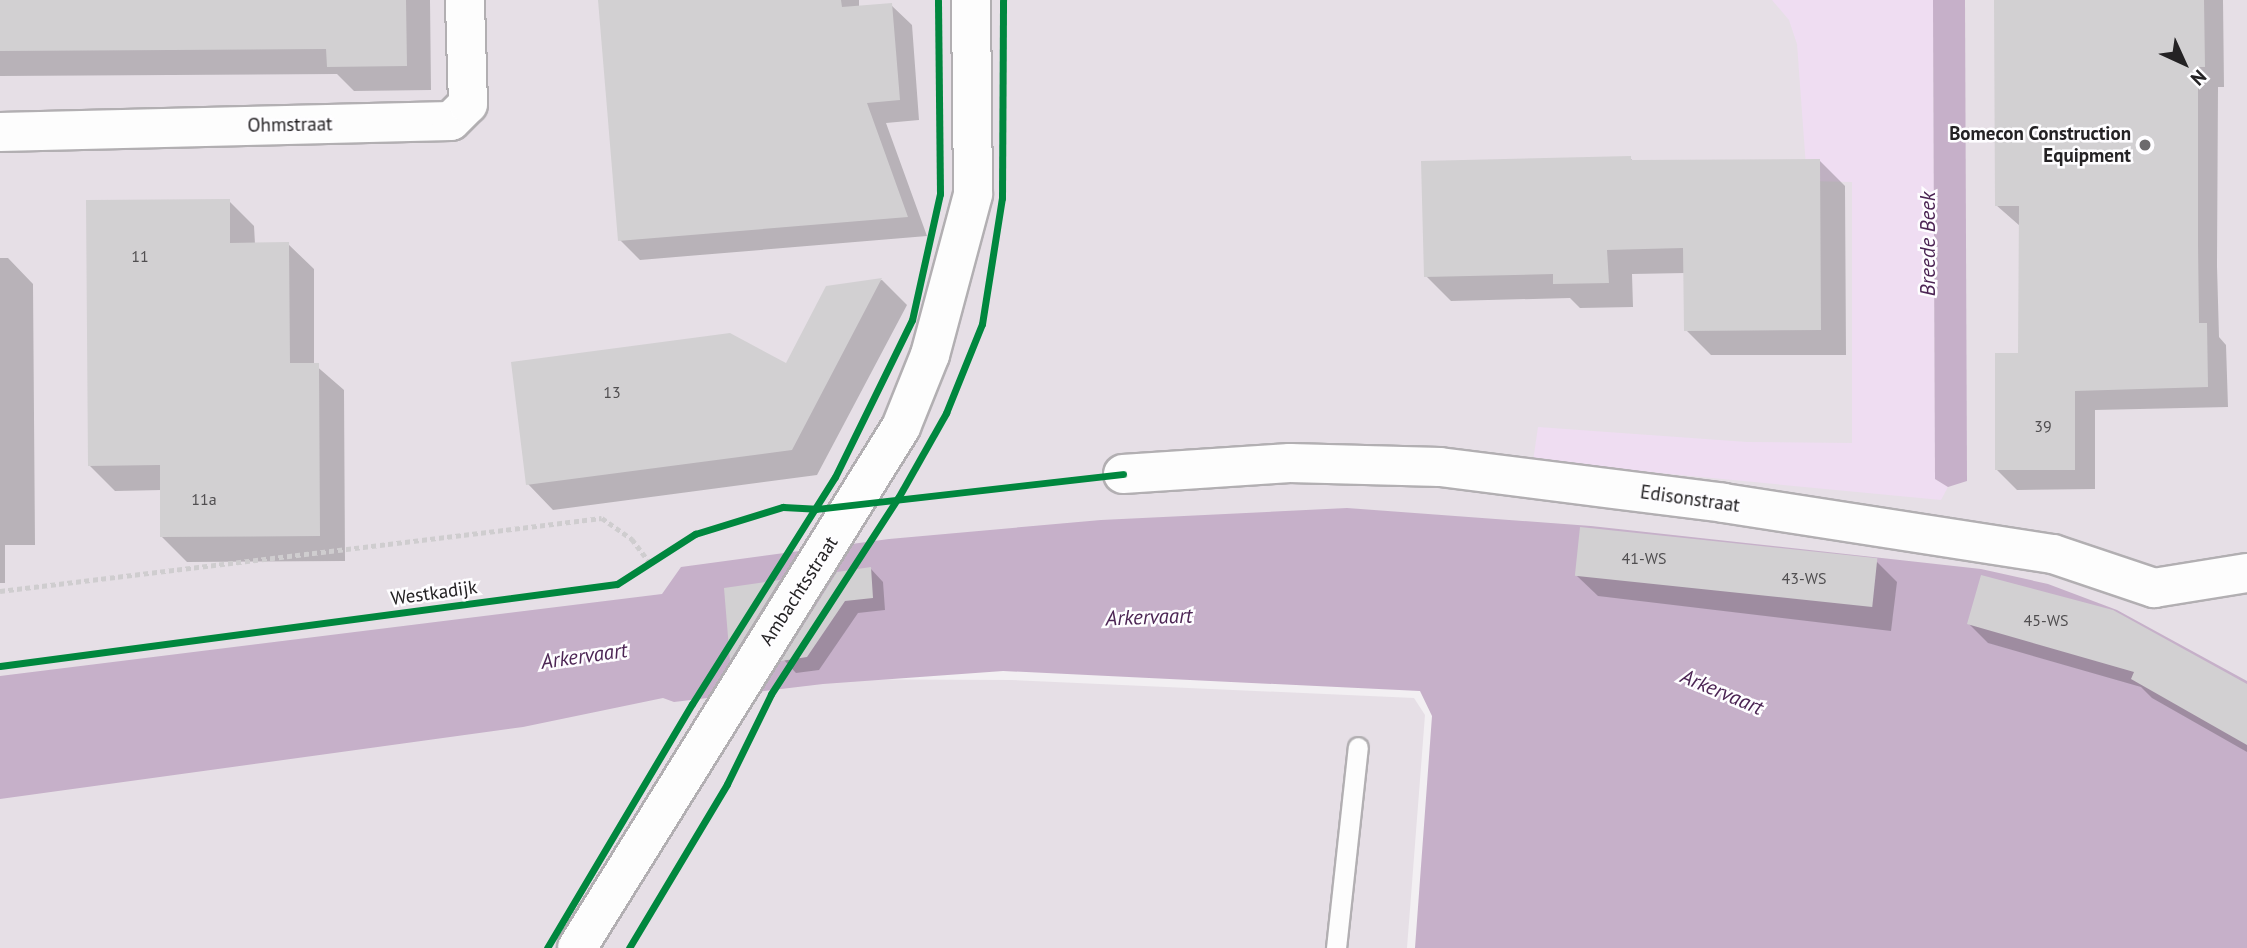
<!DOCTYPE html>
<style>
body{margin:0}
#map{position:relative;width:2247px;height:948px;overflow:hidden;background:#f2eff2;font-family:"PT Sans",sans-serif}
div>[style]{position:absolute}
.built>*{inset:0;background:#e6dfe6}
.green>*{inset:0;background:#efddf2}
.water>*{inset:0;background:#c6b0c9}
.shadow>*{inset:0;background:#0003}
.building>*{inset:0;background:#d2d0d2;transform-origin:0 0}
.path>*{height:4.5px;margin-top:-2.25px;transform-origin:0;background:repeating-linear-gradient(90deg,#cfcdcf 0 5px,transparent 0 8.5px)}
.roads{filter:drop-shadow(2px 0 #b2afb2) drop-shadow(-2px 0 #b2afb2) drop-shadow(0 2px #b2afb2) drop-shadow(0 -2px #b2afb2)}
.lane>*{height:19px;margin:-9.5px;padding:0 9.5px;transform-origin:9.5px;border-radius:9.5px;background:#fdfdfd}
.street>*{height:38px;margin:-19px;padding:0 19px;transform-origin:19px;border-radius:19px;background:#fdfdfd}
.primary>*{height:38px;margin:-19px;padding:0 19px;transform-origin:19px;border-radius:19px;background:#fdfdfd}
.cycleway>*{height:7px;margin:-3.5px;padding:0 3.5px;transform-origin:3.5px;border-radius:3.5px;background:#00873e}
.dots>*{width:19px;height:19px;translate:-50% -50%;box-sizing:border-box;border:4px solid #fefdff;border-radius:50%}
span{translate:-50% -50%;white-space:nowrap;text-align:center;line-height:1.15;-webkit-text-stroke:5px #fefdff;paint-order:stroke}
.number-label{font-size:16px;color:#504e50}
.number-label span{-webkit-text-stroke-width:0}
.street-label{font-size:19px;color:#242224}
.poi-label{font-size:19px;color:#242224;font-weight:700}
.right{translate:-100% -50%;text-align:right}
.water-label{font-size:21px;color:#4c2554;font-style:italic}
.north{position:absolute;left:2149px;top:28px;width:70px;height:70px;-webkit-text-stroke:5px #fefdff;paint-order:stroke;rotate:135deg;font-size:19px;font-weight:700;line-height:28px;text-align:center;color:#242224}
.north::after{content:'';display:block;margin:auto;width:24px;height:32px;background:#242224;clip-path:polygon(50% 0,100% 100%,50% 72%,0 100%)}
</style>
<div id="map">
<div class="built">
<i style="clip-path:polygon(0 0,2247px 0,2247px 759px,1955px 603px,793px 679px,1012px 680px,1414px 698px,1425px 715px,1407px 948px,0 948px,0 773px,556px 712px,726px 689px,666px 623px,0 700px)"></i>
</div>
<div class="green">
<i style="clip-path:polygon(1772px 0,1933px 0,1935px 479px,1948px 487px,1941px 500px,1533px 461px,1538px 427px,1747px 442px,1852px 443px,1852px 182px,1807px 181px,1797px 44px,1789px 20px)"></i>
</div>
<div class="water">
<i style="clip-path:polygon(1933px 0,1965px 0,1967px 481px,1948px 487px,1935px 479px)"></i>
<i style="clip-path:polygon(1347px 508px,1591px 526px,1981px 569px,2048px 584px,2117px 610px,2247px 681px,2247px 948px,1415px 948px,1432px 716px,1420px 691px,1003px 671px,823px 684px,674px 702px,663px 698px,523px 727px,0 799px,0 676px,662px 594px,681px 567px,889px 539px,1101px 520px)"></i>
</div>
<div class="shadow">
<i style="clip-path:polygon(0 0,430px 0,431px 90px,354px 91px,337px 74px,0 76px)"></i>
<i style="clip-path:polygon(600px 0,859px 0,859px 7px,891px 5px,912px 25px,919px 120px,886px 123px,927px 236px,640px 260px,620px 240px)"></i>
<i style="clip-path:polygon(1996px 0,2223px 0,2224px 87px,2218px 87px,2217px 266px,2219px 337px,2226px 345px,2228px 407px,2095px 410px,2095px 489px,2017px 490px,1997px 470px,2020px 355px,2020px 226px,1996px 205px)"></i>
<i style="clip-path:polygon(1630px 158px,1634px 162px,1820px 161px,1845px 186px,1846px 355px,1711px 355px,1686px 330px,1685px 273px,1632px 274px,1633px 307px,1580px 308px,1570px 298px,1451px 301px,1426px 276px)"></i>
<i style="clip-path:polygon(229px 201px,254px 226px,255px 244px,288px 244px,314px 269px,314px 364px,344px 390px,345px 561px,187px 562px,162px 537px,162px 490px,115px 491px,89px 465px)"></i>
<i style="clip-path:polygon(0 258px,8px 258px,33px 284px,35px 545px,5px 545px,5px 583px,0 583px)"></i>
<i style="clip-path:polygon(882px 280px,907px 305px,817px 475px,553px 510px,528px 484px,787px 365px,827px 288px)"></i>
<i style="clip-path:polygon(1877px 562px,1897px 582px,1891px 631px,1598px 596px,1577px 576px)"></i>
<i style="clip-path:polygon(871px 569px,883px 582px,885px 610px,858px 613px,819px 670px,796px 673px,784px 660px)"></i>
<i style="clip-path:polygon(780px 582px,792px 594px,743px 672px,732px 660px,726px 589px)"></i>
<i style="clip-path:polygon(1969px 624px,2247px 686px,2247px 752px,2152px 698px,2141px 687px,1988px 643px)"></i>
</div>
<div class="building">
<i style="clip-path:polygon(0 0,406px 0,407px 66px,327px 67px,326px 49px,0 51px)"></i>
<i style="clip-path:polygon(598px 0,841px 0,842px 7px,892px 3px,900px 100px,867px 103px,908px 217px,618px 241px)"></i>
<i style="clip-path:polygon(1994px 0,2204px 0,2205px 67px,2198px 67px,2198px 244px,2199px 323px,2207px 323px,2208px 387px,2075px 391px,2075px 470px,1995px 470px,1995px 353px,2018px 353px,2019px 206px,1995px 206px)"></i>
<i style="clip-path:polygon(1631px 156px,1631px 160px,1820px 159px,1821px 330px,1684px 331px,1683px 248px,1607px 250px,1609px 283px,1553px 284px,1553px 274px,1424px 277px,1421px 161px)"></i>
<i style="clip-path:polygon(230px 199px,230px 243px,289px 242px,290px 363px,319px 363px,320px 536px,160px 537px,160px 465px,88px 466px,86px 200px)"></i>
<i style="clip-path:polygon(882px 278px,792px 450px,526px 485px,511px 362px,730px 333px,786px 363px,826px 286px)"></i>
<i style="left:1580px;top:527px;width:299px;height:49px;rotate:6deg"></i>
<i style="clip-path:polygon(871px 567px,873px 598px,845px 601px,807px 657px,781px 661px,837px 572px)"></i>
<i style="clip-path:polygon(1981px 575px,2113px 610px,2247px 684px,2247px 745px,2131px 679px,2134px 672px,1967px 624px)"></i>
<i style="clip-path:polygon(780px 580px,730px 661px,724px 588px)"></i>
</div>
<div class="path">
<i style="left:0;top:591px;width:606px;rotate:-6.91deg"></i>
<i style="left:602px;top:518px;width:37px;rotate:35deg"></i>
<i style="left:632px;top:539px;width:30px;rotate:53deg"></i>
</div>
<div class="roads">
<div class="lane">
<i style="left:1336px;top:948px;width:202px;rotate:-83.8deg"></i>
</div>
<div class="street">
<i style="left:0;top:132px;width:451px;rotate:-1.4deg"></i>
<i style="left:451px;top:121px;width:24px;rotate:-45deg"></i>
<i style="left:468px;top:104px;width:104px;rotate:-91.7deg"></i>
<i style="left:1123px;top:474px;width:167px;rotate:-3.8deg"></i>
<i style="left:1290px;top:463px;width:150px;rotate:1.5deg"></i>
<i style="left:1440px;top:467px;width:285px;rotate:7.2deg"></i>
<i style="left:1723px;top:503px;width:334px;rotate:8.8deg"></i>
<i style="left:2053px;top:554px;width:107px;rotate:18.6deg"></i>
<i style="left:2154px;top:588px;width:94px;rotate:-9.2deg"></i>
</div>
<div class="primary">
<i style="left:577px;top:948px;width:614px;rotate:-58.12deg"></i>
<i style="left:901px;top:427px;width:78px;rotate:-68.1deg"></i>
<i style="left:930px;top:355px;width:167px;rotate:-75deg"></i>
<i style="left:973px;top:194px;width:194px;rotate:-90.6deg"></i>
</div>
</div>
<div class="cycleway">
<i style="left:0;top:666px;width:622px;rotate:-7.57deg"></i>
<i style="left:617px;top:584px;width:93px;rotate:-32.7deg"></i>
<i style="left:695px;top:534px;width:92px;rotate:-17.1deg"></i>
<i style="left:783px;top:507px;width:33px;rotate:3deg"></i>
<i style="left:816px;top:509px;width:309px;rotate:-6.5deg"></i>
<i style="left:547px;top:948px;width:284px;rotate:-59.3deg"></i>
<i style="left:692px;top:704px;width:268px;rotate:-57.8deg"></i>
<i style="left:835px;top:477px;width:175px;rotate:-63.9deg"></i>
<i style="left:912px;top:320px;width:129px;rotate:-77.5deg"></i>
<i style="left:940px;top:194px;width:194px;rotate:-90.6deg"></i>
<i style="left:629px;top:948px;width:191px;rotate:-59.1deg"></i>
<i style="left:727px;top:784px;width:100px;rotate:-63.9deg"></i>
<i style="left:771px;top:694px;width:234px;rotate:-57.1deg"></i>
<i style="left:898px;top:498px;width:98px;rotate:-60.5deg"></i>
<i style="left:946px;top:413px;width:96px;rotate:-68deg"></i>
<i style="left:982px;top:324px;width:128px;rotate:-81deg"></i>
<i style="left:1002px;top:198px;width:198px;rotate:-89.7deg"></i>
</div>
<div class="dots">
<i style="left:2145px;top:145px;background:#6c6a6c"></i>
</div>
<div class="number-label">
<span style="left:140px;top:256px">11</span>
<span style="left:612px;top:392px">13</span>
<span style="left:2043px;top:426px">39</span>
<span style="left:204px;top:499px">11a</span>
<span style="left:1644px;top:558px">41-WS</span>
<span style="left:1804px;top:578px">43-WS</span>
<span style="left:2046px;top:620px">45-WS</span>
</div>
<div class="street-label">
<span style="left:290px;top:125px;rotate:-1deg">Ohmstraat</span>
<span style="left:1690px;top:499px;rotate:8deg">Edisonstraat</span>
<span style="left:799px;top:591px;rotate:-57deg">Ambachtsstraat</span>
<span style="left:434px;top:593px;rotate:-8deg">Westkadijk</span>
</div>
<div class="poi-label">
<span class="right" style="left:2131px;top:145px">Bomecon Construction<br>Equipment</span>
</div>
<div class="water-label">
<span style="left:1928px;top:244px;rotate:-90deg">Breede Beek</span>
<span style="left:1149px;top:617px;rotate:-2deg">Arkervaart</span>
<span style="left:584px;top:656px;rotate:-8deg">Arkervaart</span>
<span style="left:1722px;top:692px;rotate:23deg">Arkervaart</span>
</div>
<div class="north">N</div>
</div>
